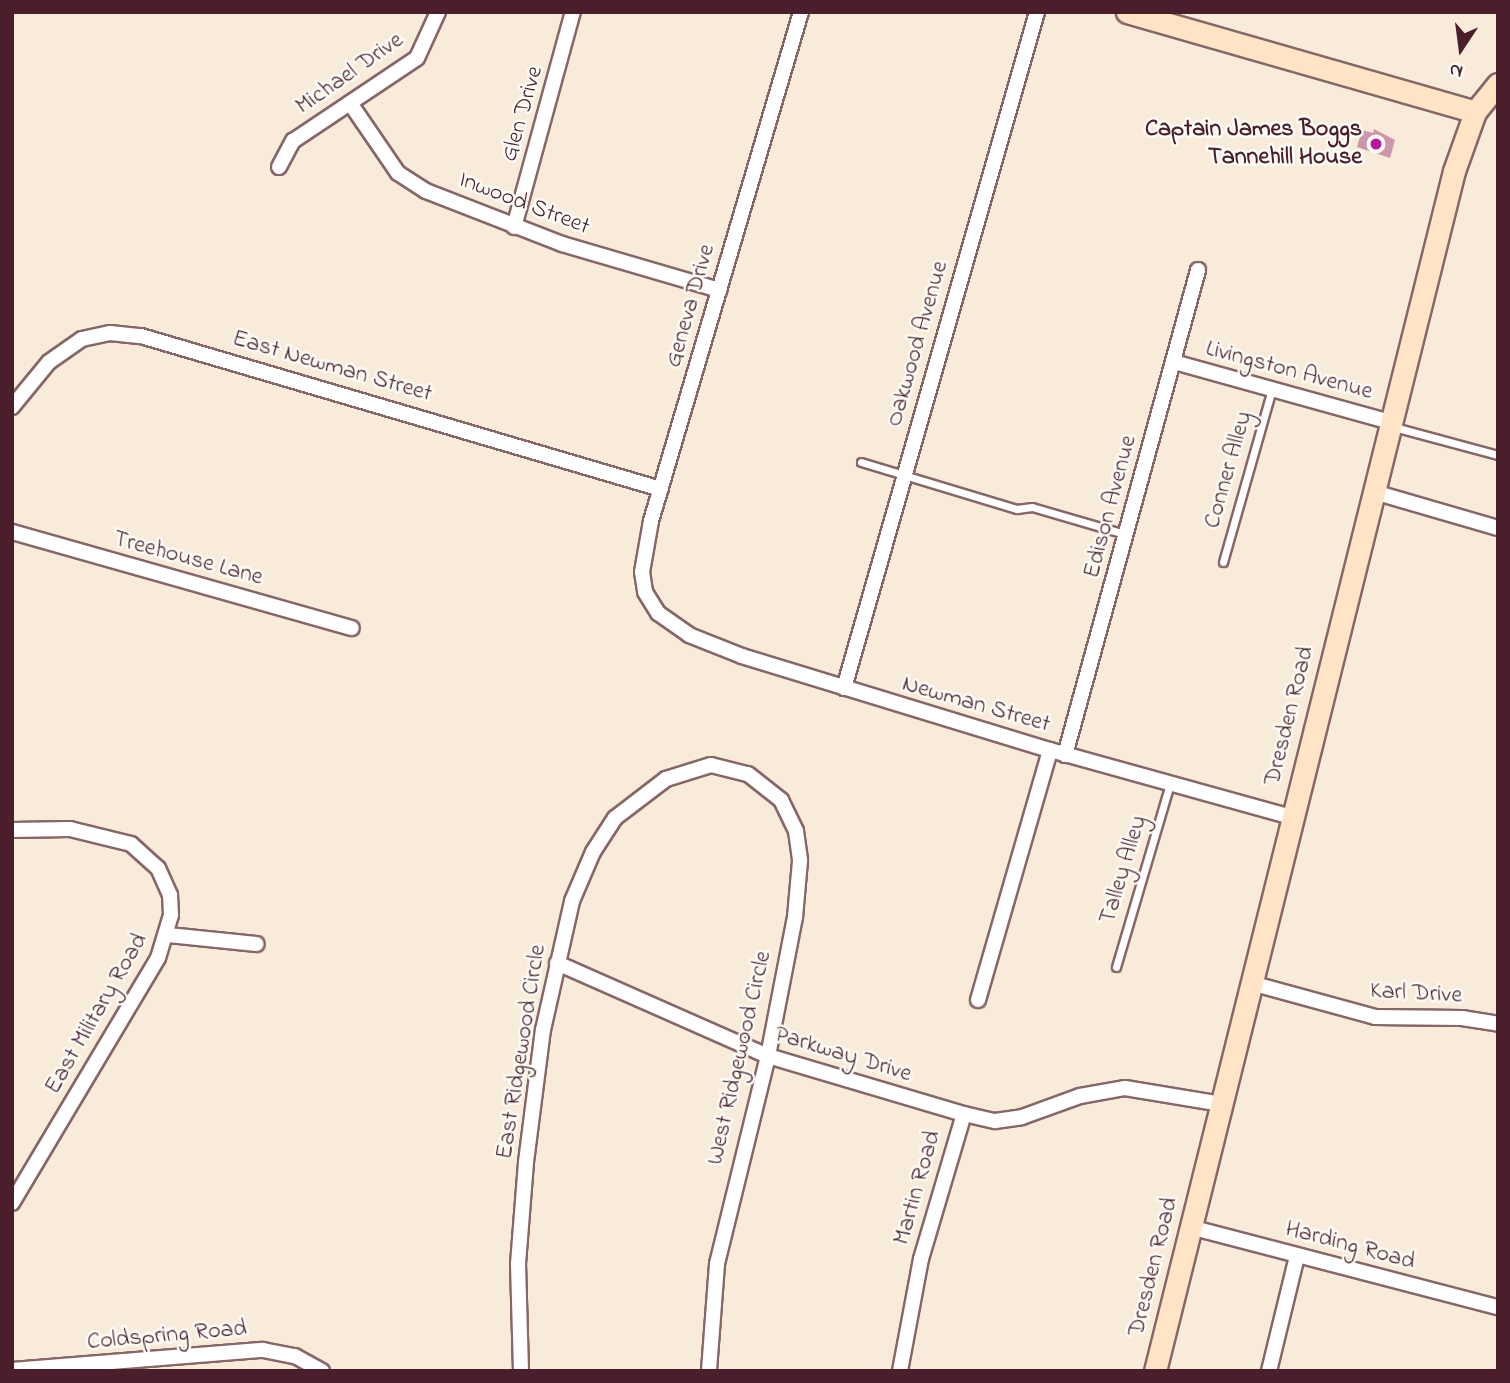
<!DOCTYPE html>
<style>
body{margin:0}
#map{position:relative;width:1510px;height:1383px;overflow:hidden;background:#f9ebd9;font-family:"Indie Flower",sans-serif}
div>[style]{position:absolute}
.building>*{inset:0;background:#ca97ac}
.roads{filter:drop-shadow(2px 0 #876668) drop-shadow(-2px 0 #876668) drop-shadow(0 2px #876668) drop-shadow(0 -2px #876668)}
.lane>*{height:7px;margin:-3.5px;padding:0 3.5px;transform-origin:3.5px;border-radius:3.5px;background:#fff}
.street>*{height:14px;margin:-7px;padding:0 7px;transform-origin:7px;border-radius:7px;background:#fff}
.secondary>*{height:21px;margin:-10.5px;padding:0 10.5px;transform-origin:10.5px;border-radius:10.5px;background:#ffe4c6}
.dots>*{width:19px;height:19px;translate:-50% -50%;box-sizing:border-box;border:4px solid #fdfcf7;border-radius:50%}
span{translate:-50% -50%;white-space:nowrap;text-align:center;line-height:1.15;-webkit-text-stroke:5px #fdfcf7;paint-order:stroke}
.street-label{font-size:24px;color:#4a1f2b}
.poi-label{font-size:24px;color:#4a1f2b;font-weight:700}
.right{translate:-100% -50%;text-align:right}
.frame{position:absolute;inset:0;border:14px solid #4a1f2b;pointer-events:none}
.north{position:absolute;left:1426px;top:14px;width:70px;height:70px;-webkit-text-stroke:5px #fdfcf7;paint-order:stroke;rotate:193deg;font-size:19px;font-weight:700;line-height:28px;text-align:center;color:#4a1f2b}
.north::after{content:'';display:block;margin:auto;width:24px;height:32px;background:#4a1f2b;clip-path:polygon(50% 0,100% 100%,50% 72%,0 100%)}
</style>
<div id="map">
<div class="building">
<i style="clip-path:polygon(1374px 129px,1395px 140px,1390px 158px,1357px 147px,1362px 130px,1373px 133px)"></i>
</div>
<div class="roads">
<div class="lane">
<i style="left:1394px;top:427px;width:108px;rotate:15.1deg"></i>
<i style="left:861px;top:462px;width:163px;rotate:16.8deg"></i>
<i style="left:1017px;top:509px;width:15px;rotate:-8deg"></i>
<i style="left:1032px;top:507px;width:97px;rotate:16.2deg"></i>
<i style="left:1223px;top:562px;width:180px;rotate:-74.2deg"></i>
<i style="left:1116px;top:967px;width:191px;rotate:-73.6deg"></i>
</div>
<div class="street">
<i style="left:801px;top:12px;width:531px;rotate:106.42deg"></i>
<i style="left:651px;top:521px;width:52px;rotate:100deg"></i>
<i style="left:642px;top:572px;width:20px;rotate:81deg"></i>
<i style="left:645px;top:592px;width:25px;rotate:58deg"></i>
<i style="left:658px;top:613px;width:38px;rotate:35deg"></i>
<i style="left:689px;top:635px;width:57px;rotate:21.6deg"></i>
<i style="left:742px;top:656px;width:322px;rotate:17deg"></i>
<i style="left:1050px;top:750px;width:251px;rotate:15.5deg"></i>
<i style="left:350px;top:103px;width:85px;rotate:55.6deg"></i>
<i style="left:398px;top:173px;width:33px;rotate:33deg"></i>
<i style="left:426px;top:191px;width:146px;rotate:21.3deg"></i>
<i style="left:562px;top:244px;width:164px;rotate:16.3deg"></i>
<i style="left:279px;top:167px;width:30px;rotate:-62deg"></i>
<i style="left:293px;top:141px;width:149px;rotate:-33.8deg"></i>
<i style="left:417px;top:58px;width:51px;rotate:-65.5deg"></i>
<i style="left:514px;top:227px;width:223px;rotate:-74.7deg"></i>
<i style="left:1174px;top:362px;width:225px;rotate:15.5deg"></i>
<i style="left:12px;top:407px;width:58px;rotate:-50.6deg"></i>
<i style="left:49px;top:362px;width:40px;rotate:-34.9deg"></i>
<i style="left:82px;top:339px;width:29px;rotate:-12deg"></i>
<i style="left:110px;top:333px;width:31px;rotate:6deg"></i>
<i style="left:141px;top:336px;width:542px;rotate:16.4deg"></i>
<i style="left:1374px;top:492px;width:129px;rotate:16.2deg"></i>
<i style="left:12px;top:532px;width:353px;rotate:15.8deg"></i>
<i style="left:844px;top:688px;width:703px;rotate:-74.07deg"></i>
<i style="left:1065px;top:755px;width:503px;rotate:-74.66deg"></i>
<i style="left:12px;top:830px;width:58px;rotate:-1deg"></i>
<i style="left:70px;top:829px;width:63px;rotate:13.8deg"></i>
<i style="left:131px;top:844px;width:36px;rotate:42deg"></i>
<i style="left:158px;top:868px;width:30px;rotate:66deg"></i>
<i style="left:170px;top:895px;width:20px;rotate:87deg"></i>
<i style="left:171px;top:915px;width:45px;rotate:106.8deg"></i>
<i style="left:158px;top:958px;width:285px;rotate:120.8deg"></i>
<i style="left:168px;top:935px;width:89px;rotate:5.8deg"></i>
<i style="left:557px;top:963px;width:231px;rotate:23.8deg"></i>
<i style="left:768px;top:1056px;width:204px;rotate:16.5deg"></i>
<i style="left:1251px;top:983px;width:129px;rotate:15.3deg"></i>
<i style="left:1375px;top:1017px;width:87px;rotate:0.7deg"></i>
<i style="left:1462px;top:1018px;width:36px;rotate:9deg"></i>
<i style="left:978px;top:1000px;width:260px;rotate:-73.9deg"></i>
<i style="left:1190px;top:1227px;width:318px;rotate:14.6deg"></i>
<i style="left:12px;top:1370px;width:252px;rotate:-4.6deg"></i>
<i style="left:263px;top:1350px;width:33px;rotate:11deg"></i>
<i style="left:295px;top:1356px;width:31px;rotate:29deg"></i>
<i style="left:521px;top:1371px;width:107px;rotate:-91.6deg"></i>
<i style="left:518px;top:1264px;width:102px;rotate:-85.5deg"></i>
<i style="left:526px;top:1162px;width:133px;rotate:-82.7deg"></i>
<i style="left:543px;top:1030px;width:132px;rotate:-77.3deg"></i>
<i style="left:572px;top:901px;width:53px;rotate:-66.8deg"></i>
<i style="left:593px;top:852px;width:40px;rotate:-57.1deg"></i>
<i style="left:615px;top:818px;width:64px;rotate:-37.4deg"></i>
<i style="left:666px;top:779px;width:47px;rotate:-17.3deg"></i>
<i style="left:711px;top:765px;width:38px;rotate:14deg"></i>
<i style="left:748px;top:774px;width:42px;rotate:38.2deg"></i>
<i style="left:781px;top:800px;width:34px;rotate:64deg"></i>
<i style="left:796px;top:831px;width:30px;rotate:82deg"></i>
<i style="left:800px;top:861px;width:56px;rotate:95.1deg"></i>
<i style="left:795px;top:917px;width:142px;rotate:101deg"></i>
<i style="left:768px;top:1056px;width:214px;rotate:103.8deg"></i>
<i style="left:717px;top:1264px;width:107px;rotate:94.3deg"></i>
<i style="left:900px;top:1371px;width:114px;rotate:-79.4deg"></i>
<i style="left:921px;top:1259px;width:151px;rotate:-73.5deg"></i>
<i style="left:964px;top:1114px;width:32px;rotate:13deg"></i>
<i style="left:995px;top:1121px;width:27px;rotate:-8deg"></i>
<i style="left:1022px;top:1117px;width:62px;rotate:-19.9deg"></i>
<i style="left:1080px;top:1096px;width:46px;rotate:-10.1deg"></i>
<i style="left:1125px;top:1088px;width:98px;rotate:9.4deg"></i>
<i style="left:1269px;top:1371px;width:118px;rotate:-76.3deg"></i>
</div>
<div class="secondary">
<i style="left:1127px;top:12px;width:362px;rotate:16deg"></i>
<i style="left:1155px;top:1371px;width:1237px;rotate:-76.01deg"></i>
<i style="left:1454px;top:171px;width:63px;rotate:-70.4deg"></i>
<i style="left:1475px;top:112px;width:36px;rotate:-51deg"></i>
</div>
</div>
<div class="dots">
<i style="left:1376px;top:144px;background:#b5179e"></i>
</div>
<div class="street-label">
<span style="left:350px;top:74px;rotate:-35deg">Michael Drive</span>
<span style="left:523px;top:114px;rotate:-74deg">Glen Drive</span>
<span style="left:524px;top:204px;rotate:21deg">Inwood Street</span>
<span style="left:691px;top:306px;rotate:-74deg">Geneva Drive</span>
<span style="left:918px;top:344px;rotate:-74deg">Oakwood Avenue</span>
<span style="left:332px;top:367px;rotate:16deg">East Newman Street</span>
<span style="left:1289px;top:371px;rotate:15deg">Livingston Avenue</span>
<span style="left:1229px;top:470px;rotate:-74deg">Conner Alley</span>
<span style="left:1111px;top:507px;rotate:-75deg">Edison Avenue</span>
<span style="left:188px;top:559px;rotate:15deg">Treehouse Lane</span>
<span style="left:976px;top:705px;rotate:16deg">Newman Street</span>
<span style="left:1290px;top:716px;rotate:-76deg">Dresden Road</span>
<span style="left:1124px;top:870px;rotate:-73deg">Talley Alley</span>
<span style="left:1416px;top:994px;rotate:3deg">Karl Drive</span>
<span style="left:97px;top:1014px;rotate:-60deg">East Military Road</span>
<span style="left:522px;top:1052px;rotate:-81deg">East Ridgewood Circle</span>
<span style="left:843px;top:1055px;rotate:17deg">Parkway Drive</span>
<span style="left:740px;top:1058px;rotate:-77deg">West Ridgewood Circle</span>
<span style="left:918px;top:1188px;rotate:-74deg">Martin Road</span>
<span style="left:1350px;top:1246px;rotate:15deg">Harding Road</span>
<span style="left:1154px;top:1267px;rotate:-76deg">Dresden Road</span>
<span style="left:167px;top:1336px;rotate:-5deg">Coldspring Road</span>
</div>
<div class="poi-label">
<span class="right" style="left:1362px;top:144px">Captain James Boggs<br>Tannehill House</span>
</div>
<div class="frame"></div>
<div class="north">N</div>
</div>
